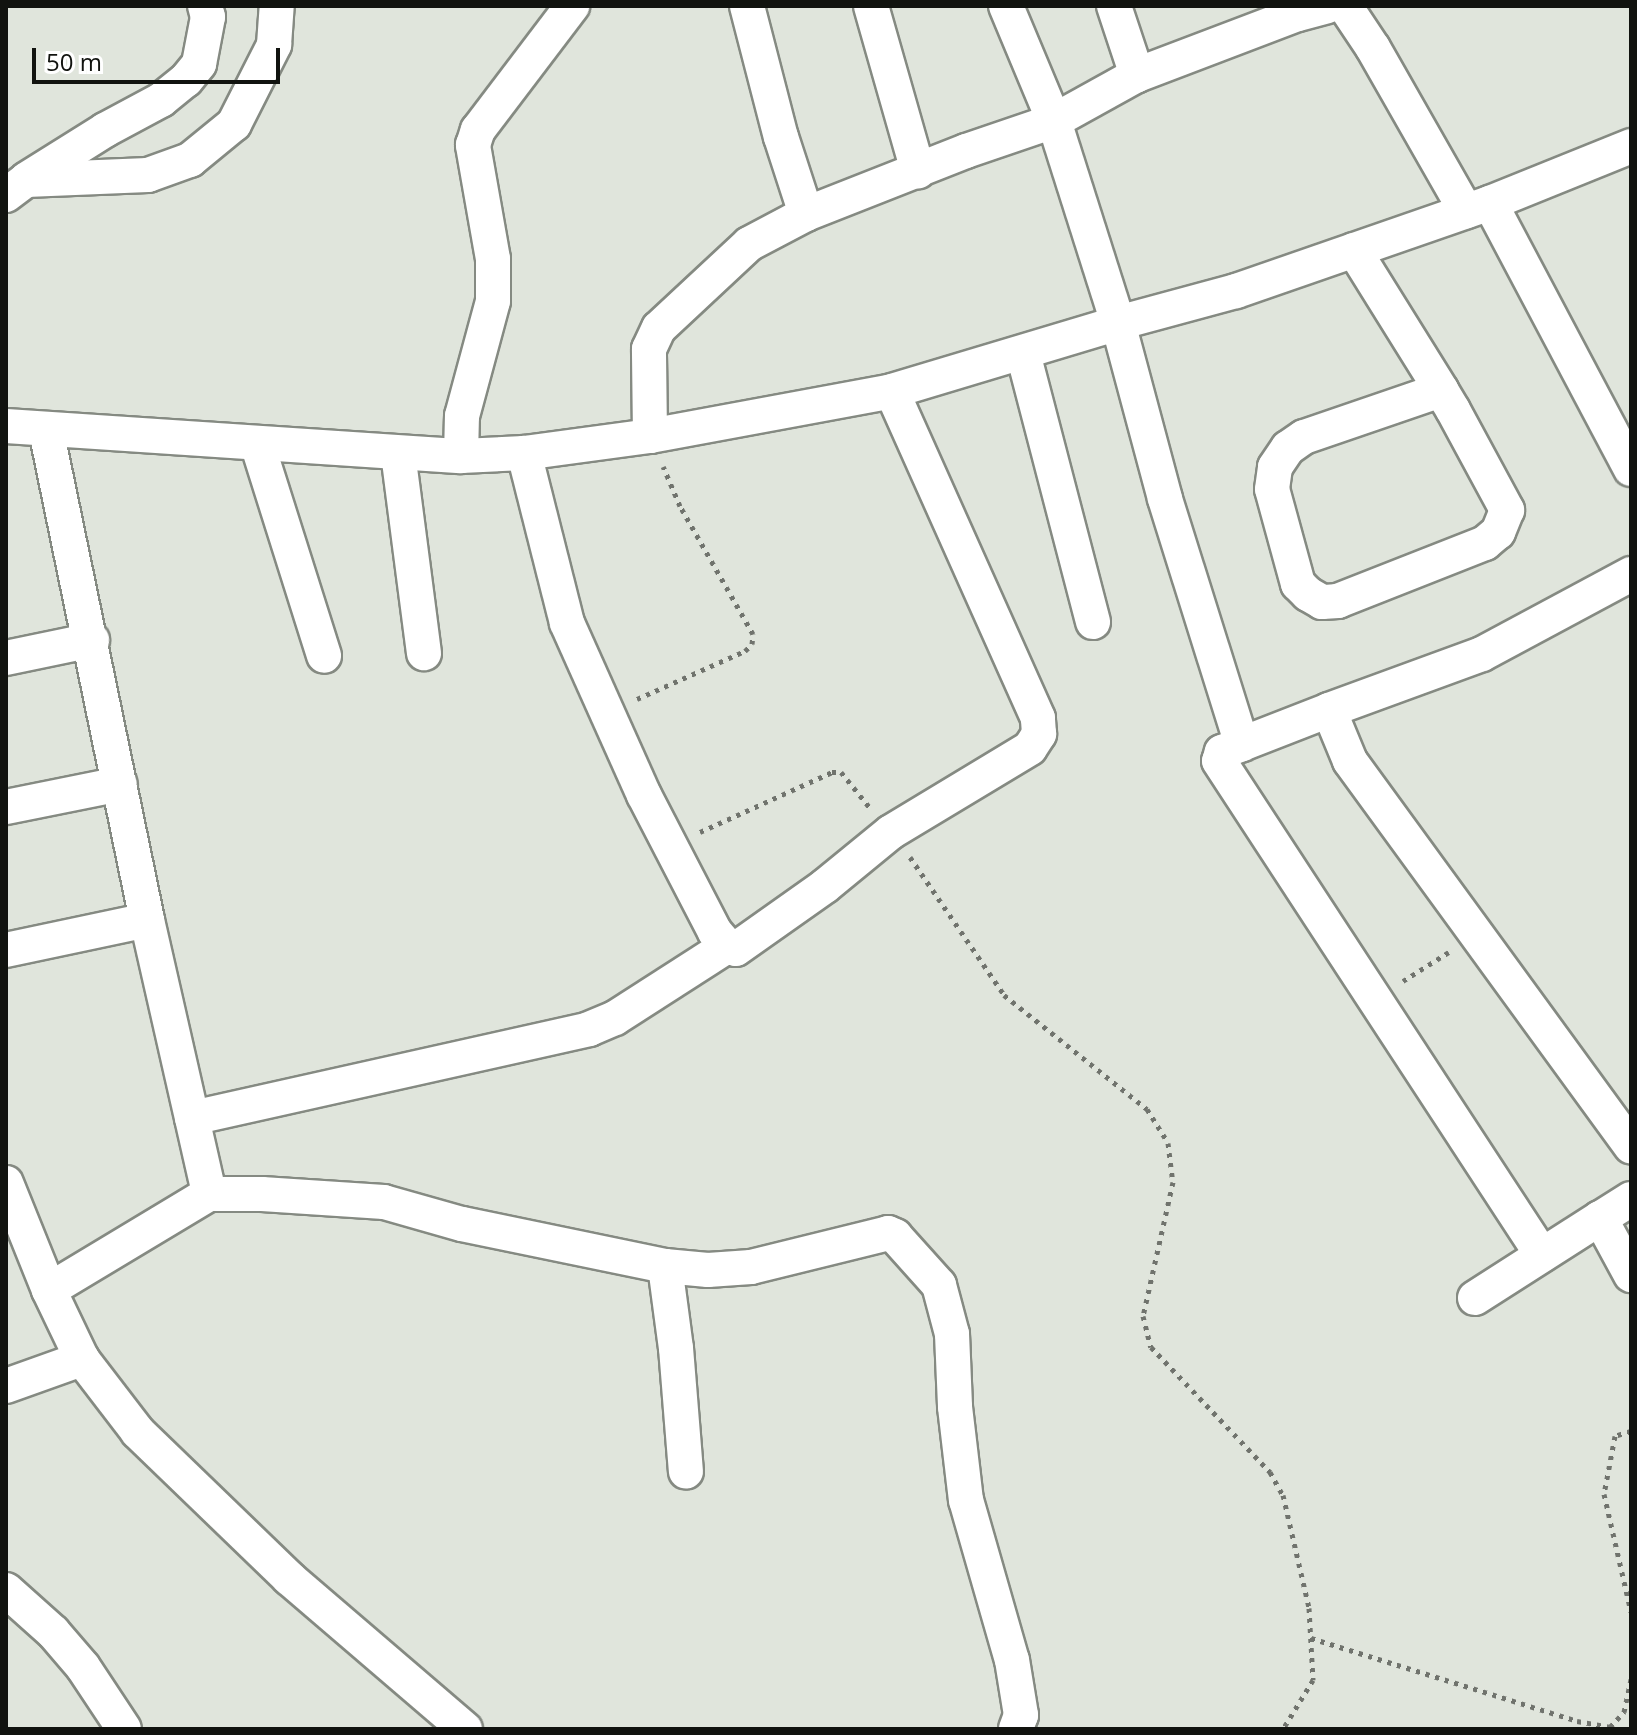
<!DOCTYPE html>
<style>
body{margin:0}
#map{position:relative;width:1637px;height:1735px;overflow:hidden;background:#e0e5dc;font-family:"Open Sans",sans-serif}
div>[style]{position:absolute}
.path>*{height:5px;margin-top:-2.5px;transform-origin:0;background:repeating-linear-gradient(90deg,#70736d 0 4px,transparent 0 10px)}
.roads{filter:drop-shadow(2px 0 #858a82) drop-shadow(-2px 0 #858a82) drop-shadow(0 2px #858a82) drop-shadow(0 -2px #858a82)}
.minor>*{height:34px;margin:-17px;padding:0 17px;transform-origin:17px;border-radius:17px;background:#fff}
span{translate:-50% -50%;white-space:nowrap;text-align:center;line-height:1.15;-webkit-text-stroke:6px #fff;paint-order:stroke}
.frame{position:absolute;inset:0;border:8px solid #11130f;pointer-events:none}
.scale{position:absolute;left:32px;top:48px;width:248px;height:36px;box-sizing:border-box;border:4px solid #11130f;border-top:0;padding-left:10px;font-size:24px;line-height:28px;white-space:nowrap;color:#11130f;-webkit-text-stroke:6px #fff;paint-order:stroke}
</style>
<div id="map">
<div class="path">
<i style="left:637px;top:699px;width:118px;rotate:-24deg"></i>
<i style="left:745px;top:651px;width:10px;rotate:-45deg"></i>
<i style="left:752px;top:644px;width:10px;rotate:-84deg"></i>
<i style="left:753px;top:634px;width:147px;rotate:-119.7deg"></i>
<i style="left:680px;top:506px;width:43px;rotate:-113deg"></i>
<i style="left:700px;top:832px;width:145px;rotate:-24.4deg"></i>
<i style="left:832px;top:772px;width:9px"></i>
<i style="left:841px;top:772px;width:48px;rotate:51deg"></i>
<i style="left:910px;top:857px;width:167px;rotate:55.7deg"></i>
<i style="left:1004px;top:995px;width:183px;rotate:38.6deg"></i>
<i style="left:1147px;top:1109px;width:40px;rotate:58deg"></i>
<i style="left:1168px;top:1143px;width:39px;rotate:83deg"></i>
<i style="left:1173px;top:1182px;width:137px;rotate:102.6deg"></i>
<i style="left:1143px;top:1316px;width:32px;rotate:76deg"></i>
<i style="left:1151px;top:1347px;width:173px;rotate:46.4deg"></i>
<i style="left:1270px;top:1472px;width:26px;rotate:61deg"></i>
<i style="left:1283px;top:1495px;width:116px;rotate:77deg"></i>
<i style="left:1309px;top:1608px;width:72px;rotate:86.8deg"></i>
<i style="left:1313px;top:1680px;width:57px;rotate:121.5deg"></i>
<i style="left:1403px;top:981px;width:54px;rotate:-32.2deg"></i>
<i style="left:1631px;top:1431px;width:17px;rotate:163deg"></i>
<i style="left:1615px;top:1436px;width:59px;rotate:100.7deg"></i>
<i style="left:1604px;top:1494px;width:121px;rotate:77.1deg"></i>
<i style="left:1311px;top:1638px;width:279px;rotate:17.3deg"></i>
<i style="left:1577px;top:1721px;width:34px;rotate:10deg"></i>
<i style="left:1610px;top:1727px;width:21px;rotate:-47deg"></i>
<i style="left:1624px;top:1712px;width:34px;rotate:-78deg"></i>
</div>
<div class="roads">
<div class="minor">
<i style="left:747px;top:6px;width:135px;rotate:75.5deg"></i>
<i style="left:781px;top:137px;width:81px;rotate:72deg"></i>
<i style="left:871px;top:6px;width:172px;rotate:74.1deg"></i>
<i style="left:1006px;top:6px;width:125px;rotate:67.3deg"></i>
<i style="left:1054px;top:121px;width:212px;rotate:72.4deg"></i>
<i style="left:1118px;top:323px;width:182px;rotate:75deg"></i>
<i style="left:1165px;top:499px;width:257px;rotate:72.6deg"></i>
<i style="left:1242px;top:744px;width:93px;rotate:-21.3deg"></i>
<i style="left:1114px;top:6px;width:73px;rotate:71.6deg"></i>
<i style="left:1345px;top:6px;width:50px;rotate:56.3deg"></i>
<i style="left:1373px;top:48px;width:188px;rotate:60.3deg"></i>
<i style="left:27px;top:179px;width:92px;rotate:-32.1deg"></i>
<i style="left:105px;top:130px;width:64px;rotate:-28.2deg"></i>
<i style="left:161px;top:100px;width:32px;rotate:-39deg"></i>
<i style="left:186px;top:80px;width:21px;rotate:-51deg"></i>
<i style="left:199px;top:64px;width:48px;rotate:-79.2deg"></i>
<i style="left:208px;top:17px;width:11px;rotate:-105deg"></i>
<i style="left:6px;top:195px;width:25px;rotate:-37deg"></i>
<i style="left:26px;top:180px;width:122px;rotate:-2.3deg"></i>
<i style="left:148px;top:175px;width:45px;rotate:-19.7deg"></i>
<i style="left:190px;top:160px;width:57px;rotate:-39.3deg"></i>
<i style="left:234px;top:124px;width:89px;rotate:-63.1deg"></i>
<i style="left:274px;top:45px;width:39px;rotate:-86deg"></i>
<i style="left:1490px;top:203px;width:301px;rotate:62.1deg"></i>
<i style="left:1354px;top:250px;width:165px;rotate:58.1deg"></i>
<i style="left:1441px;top:390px;width:23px;rotate:59deg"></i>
<i style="left:1453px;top:410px;width:114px;rotate:61.6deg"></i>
<i style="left:1507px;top:510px;width:24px;rotate:112deg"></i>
<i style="left:1498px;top:532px;width:17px;rotate:140deg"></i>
<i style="left:1485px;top:543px;width:158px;rotate:158.5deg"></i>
<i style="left:1338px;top:601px;width:16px;rotate:176deg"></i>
<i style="left:1322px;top:602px;width:16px;rotate:-150deg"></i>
<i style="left:1308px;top:594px;width:14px;rotate:-135deg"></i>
<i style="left:1298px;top:584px;width:98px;rotate:-105.3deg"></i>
<i style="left:1272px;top:489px;width:22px;rotate:-82deg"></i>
<i style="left:1275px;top:467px;width:23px;rotate:-56deg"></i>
<i style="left:1288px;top:448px;width:19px;rotate:-35deg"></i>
<i style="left:1304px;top:437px;width:145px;rotate:-18.9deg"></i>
<i style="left:1023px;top:353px;width:278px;rotate:75.4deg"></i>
<i style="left:6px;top:426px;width:456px;rotate:3.8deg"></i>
<i style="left:461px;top:456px;width:63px;rotate:-2.7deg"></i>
<i style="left:524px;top:453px;width:127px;rotate:-7.7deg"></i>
<i style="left:650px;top:436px;width:246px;rotate:-10.5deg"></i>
<i style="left:892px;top:391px;width:236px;rotate:-16.7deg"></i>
<i style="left:1118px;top:323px;width:122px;rotate:-15.2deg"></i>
<i style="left:1236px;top:291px;width:269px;rotate:-19.1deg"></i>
<i style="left:1490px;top:203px;width:152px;rotate:-22deg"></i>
<i style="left:46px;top:430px;width:500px;rotate:78.35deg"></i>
<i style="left:147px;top:920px;width:281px;rotate:77.2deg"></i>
<i style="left:650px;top:436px;width:87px;rotate:-90.7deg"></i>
<i style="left:649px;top:349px;width:23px;rotate:-65deg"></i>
<i style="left:659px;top:328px;width:123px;rotate:-43deg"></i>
<i style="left:749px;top:244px;width:64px;rotate:-27.8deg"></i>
<i style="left:806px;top:214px;width:172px;rotate:-21.5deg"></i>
<i style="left:966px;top:151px;width:93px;rotate:-18.8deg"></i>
<i style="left:1054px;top:121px;width:95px;rotate:-29deg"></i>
<i style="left:1137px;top:75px;width:172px;rotate:-20.8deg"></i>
<i style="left:1298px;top:14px;width:30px;rotate:-15deg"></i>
<i style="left:257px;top:443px;width:223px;rotate:72.5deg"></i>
<i style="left:398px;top:453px;width:202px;rotate:82.6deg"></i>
<i style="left:524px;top:453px;width:175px;rotate:75.8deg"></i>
<i style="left:567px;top:623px;width:188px;rotate:65.9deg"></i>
<i style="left:644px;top:795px;width:154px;rotate:62.6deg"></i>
<i style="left:715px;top:932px;width:18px;rotate:49deg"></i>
<i style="left:727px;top:946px;width:9px;rotate:18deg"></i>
<i style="left:736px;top:949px;width:109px;rotate:-35.3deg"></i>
<i style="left:825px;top:886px;width:85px;rotate:-39.3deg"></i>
<i style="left:891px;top:832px;width:162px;rotate:-31.1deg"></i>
<i style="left:1030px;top:748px;width:17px;rotate:-57deg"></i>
<i style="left:1039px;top:734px;width:16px;rotate:-94deg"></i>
<i style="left:1038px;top:718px;width:358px;rotate:-114.1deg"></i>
<i style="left:461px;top:456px;width:40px;rotate:-88.6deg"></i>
<i style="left:462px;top:416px;width:119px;rotate:-74.9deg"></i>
<i style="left:493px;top:301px;width:42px;rotate:-90deg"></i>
<i style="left:493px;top:259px;width:116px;rotate:-100deg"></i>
<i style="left:473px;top:145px;width:16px;rotate:-72deg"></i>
<i style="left:478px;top:130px;width:156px;rotate:-52.8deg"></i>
<i style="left:1631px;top:574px;width:169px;rotate:151.8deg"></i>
<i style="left:1482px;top:654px;width:163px;rotate:159.9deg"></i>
<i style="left:1329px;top:710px;width:55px;rotate:67.6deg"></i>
<i style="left:1350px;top:761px;width:477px;rotate:53.9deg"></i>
<i style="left:6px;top:658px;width:88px;rotate:-11.8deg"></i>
<i style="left:1242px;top:744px;width:22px;rotate:158deg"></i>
<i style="left:1222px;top:752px;width:9px;rotate:108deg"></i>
<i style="left:1219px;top:761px;width:590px;rotate:56.82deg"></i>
<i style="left:6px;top:807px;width:116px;rotate:-11.4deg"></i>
<i style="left:6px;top:950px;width:144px;rotate:-12deg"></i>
<i style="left:192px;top:1118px;width:407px;rotate:-12.6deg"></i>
<i style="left:589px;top:1029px;width:28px;rotate:-23deg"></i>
<i style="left:615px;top:1018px;width:133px;rotate:-32.7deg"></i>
<i style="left:6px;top:1183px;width:115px;rotate:68.1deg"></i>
<i style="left:1631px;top:1199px;width:36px;rotate:148deg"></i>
<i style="left:1600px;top:1218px;width:65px;rotate:61.5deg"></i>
<i style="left:665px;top:1266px;width:83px;rotate:82.4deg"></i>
<i style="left:676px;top:1348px;width:124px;rotate:85.4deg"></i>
<i style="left:1475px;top:1298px;width:148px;rotate:-32.6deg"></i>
<i style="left:6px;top:1386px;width:81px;rotate:-19.6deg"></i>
<i style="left:6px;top:1590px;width:63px;rotate:41.8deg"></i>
<i style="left:53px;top:1632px;width:46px;rotate:49.4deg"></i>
<i style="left:83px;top:1667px;width:74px;rotate:56.5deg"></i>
<i style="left:465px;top:1729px;width:232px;rotate:-139.4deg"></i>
<i style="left:289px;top:1578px;width:210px;rotate:-136deg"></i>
<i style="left:138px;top:1432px;width:92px;rotate:-127.5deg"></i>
<i style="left:82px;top:1359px;width:76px;rotate:-115.6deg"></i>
<i style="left:49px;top:1290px;width:187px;rotate:-31deg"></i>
<i style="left:209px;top:1194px;width:53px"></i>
<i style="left:262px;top:1194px;width:122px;rotate:3.8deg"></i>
<i style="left:384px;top:1202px;width:81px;rotate:15.8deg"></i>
<i style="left:462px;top:1224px;width:207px;rotate:11.7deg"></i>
<i style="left:665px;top:1266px;width:43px;rotate:5.3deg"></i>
<i style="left:708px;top:1270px;width:43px;rotate:-4deg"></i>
<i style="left:751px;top:1267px;width:141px;rotate:-13.9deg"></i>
<i style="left:888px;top:1233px;width:8px;rotate:23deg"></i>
<i style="left:895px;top:1236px;width:66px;rotate:48.1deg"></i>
<i style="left:939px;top:1285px;width:51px;rotate:75.1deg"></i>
<i style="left:952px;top:1334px;width:73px;rotate:87.6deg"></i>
<i style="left:955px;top:1407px;width:94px;rotate:83.3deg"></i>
<i style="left:966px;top:1500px;width:166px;rotate:74deg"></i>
<i style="left:1012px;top:1660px;width:56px;rotate:80.7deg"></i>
<i style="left:1021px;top:1715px;width:15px;rotate:110deg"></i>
</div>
</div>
<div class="frame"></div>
<div class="scale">50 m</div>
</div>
